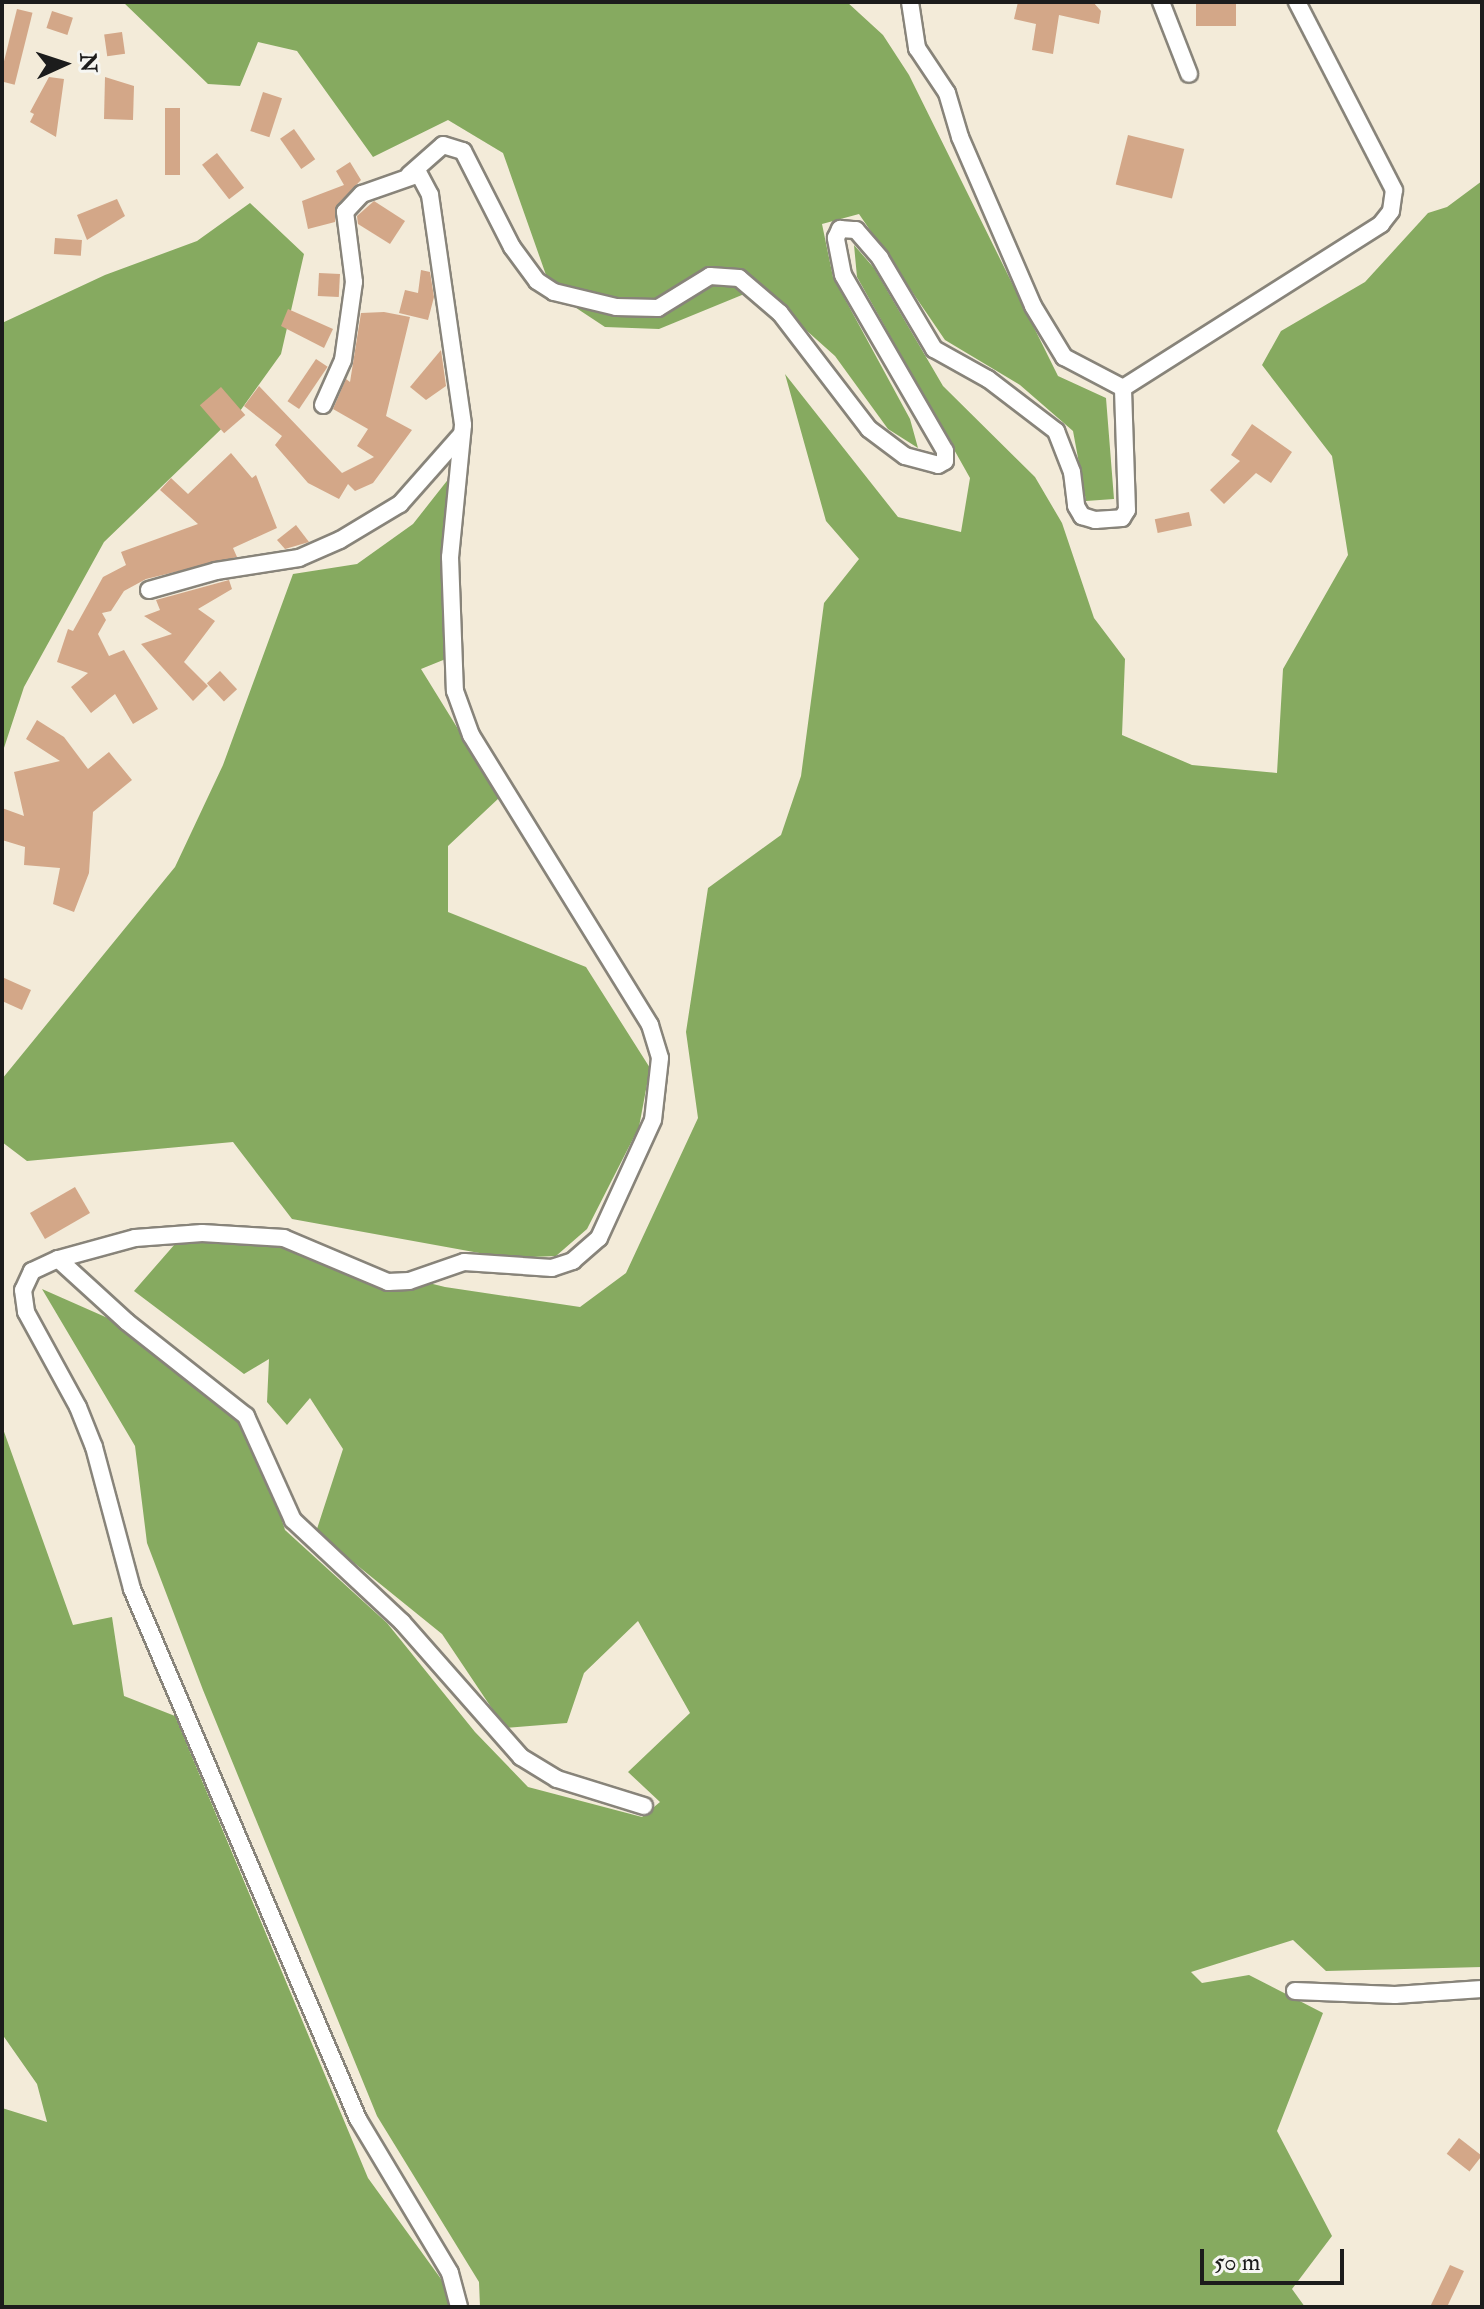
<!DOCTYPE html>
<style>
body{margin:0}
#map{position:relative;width:1484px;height:2309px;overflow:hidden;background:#f3ebd9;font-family:"IM FELL Double Pica",serif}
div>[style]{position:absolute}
.forest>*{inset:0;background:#86aa60}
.building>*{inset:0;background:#d3a788;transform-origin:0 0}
.roads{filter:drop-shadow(2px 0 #88847a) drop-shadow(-2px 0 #88847a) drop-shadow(0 2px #88847a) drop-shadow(0 -2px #88847a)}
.minor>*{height:16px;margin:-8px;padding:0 8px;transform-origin:8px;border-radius:8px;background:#fff}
span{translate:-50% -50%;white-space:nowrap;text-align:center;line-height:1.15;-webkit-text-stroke:8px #f6f6f2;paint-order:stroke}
.frame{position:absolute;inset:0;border:4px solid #1c1c1c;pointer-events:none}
.north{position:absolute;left:24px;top:24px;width:80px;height:80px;-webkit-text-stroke:6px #f6f6f2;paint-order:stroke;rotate:87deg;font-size:22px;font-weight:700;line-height:32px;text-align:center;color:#1c1c1c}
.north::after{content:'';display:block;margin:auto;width:28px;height:36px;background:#1c1c1c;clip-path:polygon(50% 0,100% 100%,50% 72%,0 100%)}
.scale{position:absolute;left:1200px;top:2249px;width:144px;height:36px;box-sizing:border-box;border:4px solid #1c1c1c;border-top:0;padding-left:10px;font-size:24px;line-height:28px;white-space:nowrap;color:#1c1c1c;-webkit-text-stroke:6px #f6f6f2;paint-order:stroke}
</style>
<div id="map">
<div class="forest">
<i style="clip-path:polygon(123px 2px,847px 2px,883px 35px,909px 75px,1058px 376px,1106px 398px,1114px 499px,1086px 501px,1073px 431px,1020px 385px,945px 340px,859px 214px,822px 224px,833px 277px,910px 419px,918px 448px,888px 429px,835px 356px,759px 288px,659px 329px,605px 327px,552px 292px,503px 153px,448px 120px,373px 157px,297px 51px,258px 42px,240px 86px,208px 84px)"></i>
<i style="clip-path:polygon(1482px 181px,1482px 1967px,1326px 1971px,1293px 1940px,1191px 1972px,1202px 1983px,1249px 1975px,1323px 2013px,1277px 2131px,1332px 2236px,1292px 2289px,1305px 2307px,480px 2307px,479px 2282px,377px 2116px,203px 1690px,147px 1543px,135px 1446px,42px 1289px,119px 1323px,249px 1415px,285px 1530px,387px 1623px,475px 1732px,528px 1787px,642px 1817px,660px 1802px,628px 1772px,690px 1713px,638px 1621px,584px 1673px,567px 1723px,505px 1728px,442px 1634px,316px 1532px,343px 1449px,310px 1398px,287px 1425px,267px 1402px,269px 1359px,244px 1374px,134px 1291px,175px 1244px,252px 1239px,445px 1287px,580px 1307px,626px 1273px,698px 1118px,686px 1032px,708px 888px,781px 835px,801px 776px,824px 603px,859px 559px,826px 521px,785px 374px,898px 517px,961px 532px,970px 478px,857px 277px,854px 245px,874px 268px,943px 386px,1035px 477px,1062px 523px,1094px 618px,1125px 659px,1122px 735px,1192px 765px,1277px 773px,1283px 669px,1348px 555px,1332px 456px,1262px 365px,1281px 331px,1365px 282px,1428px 213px,1447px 207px)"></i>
<i style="clip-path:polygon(250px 203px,304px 254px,281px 354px,240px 411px,104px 542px,24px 687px,2px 754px,2px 323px,105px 275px,197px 241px)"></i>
<i style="clip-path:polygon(461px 463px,458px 654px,421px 669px,500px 797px,448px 846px,448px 912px,586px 967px,650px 1068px,639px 1127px,587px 1229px,556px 1256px,507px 1258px,292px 1219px,233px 1142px,27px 1161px,2px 1142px,2px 1079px,175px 867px,223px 765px,293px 574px,357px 564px,413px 524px)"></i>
<i style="clip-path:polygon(2px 1426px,73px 1625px,112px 1617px,124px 1696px,175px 1716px,368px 2178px,441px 2279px,454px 2307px,2px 2307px,2px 2108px,47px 2122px,37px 2084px,2px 2034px)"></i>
</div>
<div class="building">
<i style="clip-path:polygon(1018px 2px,1093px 2px,1101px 11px,1099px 24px,1059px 15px,1053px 54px,1032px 50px,1036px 24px,1014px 19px)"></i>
<i style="left:1196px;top:2px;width:40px;height:24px"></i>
<i style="left:17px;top:9px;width:16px;height:74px;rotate:14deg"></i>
<i style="left:52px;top:11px;width:22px;height:18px;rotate:18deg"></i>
<i style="left:122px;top:32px;width:22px;height:18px;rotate:82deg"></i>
<i style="clip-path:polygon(49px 77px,64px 79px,56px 137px,30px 122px,34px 114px,30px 112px)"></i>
<i style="clip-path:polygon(105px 77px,134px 86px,133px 120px,104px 119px)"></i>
<i style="left:263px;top:92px;width:20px;height:41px;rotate:18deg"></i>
<i style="left:165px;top:108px;width:15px;height:67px"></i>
<i style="left:294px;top:129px;width:37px;height:17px;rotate:55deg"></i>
<i style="left:1128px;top:135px;width:58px;height:51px;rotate:14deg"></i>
<i style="left:217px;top:153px;width:44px;height:19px;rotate:52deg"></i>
<i style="clip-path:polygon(350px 162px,361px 180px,337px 205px,335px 222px,308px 229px,302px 201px,344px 185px,336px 171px)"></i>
<i style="clip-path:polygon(117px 199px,125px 216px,87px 240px,77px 215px)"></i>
<i style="clip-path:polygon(374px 201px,405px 221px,390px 244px,358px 224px,357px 216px)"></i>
<i style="left:55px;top:238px;width:27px;height:16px;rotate:4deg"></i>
<i style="clip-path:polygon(421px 270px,430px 272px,434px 297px,428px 320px,399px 313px,405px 290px,418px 293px)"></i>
<i style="left:319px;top:273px;width:21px;height:23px;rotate:3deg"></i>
<i style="clip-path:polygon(288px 309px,333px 329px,324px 348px,281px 326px)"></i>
<i style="clip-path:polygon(384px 312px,410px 317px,386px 416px,412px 430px,373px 483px,355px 491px,348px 484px,339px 499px,308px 483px,275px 445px,282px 436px,244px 406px,259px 386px,342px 473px,374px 457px,357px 446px,368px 429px,333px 409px,346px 379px,350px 382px,361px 313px)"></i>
<i style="clip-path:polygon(441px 350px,446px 386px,426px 400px,410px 387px)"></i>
<i style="left:316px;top:359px;width:14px;height:51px;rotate:34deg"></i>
<i style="left:221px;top:387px;width:37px;height:28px;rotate:49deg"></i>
<i style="clip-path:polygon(1252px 424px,1292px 452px,1271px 483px,1256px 473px,1224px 504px,1210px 490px,1240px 461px,1231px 455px)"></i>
<i style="clip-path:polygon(231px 453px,252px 478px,256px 475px,277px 528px,233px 548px,237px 557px,146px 579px,124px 591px,111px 611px,102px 613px,106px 620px,98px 634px,109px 656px,124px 650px,158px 709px,133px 724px,115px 694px,91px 713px,71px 687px,88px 673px,57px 662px,68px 629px,73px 631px,103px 577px,126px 565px,121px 552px,198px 524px,160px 490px,171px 478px,188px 494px)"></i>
<i style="left:1189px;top:512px;width:14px;height:35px;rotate:78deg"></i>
<i style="clip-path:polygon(296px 525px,309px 542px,285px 549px,277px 540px)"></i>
<i style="clip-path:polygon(229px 580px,232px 589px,198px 609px,215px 621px,184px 662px,208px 686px,193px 701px,141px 644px,172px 634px,144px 616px,160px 610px,156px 600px)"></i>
<i style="left:220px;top:671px;width:25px;height:18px;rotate:47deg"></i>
<i style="clip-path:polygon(37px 720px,64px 737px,88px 769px,109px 752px,132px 780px,93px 812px,89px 873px,74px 912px,53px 904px,60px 868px,24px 865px,25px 847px,2px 840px,2px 808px,24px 816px,14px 772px,60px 761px,26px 739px)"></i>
<i style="clip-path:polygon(2px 977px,31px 990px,22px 1010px,2px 1001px)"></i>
<i style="left:75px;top:1187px;width:30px;height:52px;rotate:60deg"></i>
<i style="left:1459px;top:2138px;width:29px;height:20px;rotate:38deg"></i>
<i style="clip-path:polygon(1450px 2265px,1464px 2271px,1447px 2307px,1430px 2307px)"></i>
</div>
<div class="roads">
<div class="minor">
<i style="left:910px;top:2px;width:47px;rotate:81.3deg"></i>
<i style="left:917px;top:48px;width:54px;rotate:56.3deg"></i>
<i style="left:947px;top:93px;width:46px;rotate:73.5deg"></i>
<i style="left:960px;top:137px;width:184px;rotate:66.6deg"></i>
<i style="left:1033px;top:306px;width:60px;rotate:58.7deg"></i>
<i style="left:1064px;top:357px;width:67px;rotate:27.7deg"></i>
<i style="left:1123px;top:388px;width:306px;rotate:-32.4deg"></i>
<i style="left:1381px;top:224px;width:16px;rotate:-52deg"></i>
<i style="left:1391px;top:211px;width:21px;rotate:-82deg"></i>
<i style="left:1394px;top:190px;width:212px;rotate:-117.3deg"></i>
<i style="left:1161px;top:2px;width:77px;rotate:68.7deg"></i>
<i style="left:409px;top:175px;width:45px;rotate:-41.4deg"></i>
<i style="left:443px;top:145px;width:21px;rotate:17deg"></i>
<i style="left:463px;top:151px;width:108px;rotate:63deg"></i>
<i style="left:512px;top:247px;width:42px;rotate:53.7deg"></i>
<i style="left:537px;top:281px;width:20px;rotate:33deg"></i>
<i style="left:554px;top:292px;width:64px;rotate:13.6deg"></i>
<i style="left:616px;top:307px;width:42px;rotate:1.4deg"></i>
<i style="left:658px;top:308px;width:61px;rotate:-31.6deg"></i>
<i style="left:710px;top:276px;width:29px;rotate:4deg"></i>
<i style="left:739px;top:278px;width:54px;rotate:40.5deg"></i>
<i style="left:780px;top:313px;width:146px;rotate:52.5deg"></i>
<i style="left:869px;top:429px;width:45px;rotate:36.9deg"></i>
<i style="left:905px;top:456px;width:34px;rotate:15deg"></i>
<i style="left:938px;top:465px;width:8px;rotate:-30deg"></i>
<i style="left:945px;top:461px;width:10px;rotate:-90deg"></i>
<i style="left:945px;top:451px;width:203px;rotate:-120.1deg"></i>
<i style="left:843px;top:275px;width:38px;rotate:-101deg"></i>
<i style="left:836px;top:238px;width:10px;rotate:-66deg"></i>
<i style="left:840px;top:229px;width:16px;rotate:4deg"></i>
<i style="left:856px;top:230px;width:37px;rotate:49deg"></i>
<i style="left:880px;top:258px;width:106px;rotate:59.3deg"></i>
<i style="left:934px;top:349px;width:62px;rotate:29.1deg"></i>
<i style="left:988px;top:379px;width:86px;rotate:37.4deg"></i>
<i style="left:1056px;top:431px;width:44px;rotate:68.7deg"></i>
<i style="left:1072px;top:472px;width:34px;rotate:83deg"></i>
<i style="left:1076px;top:506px;width:12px;rotate:59deg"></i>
<i style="left:1082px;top:516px;width:14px;rotate:17deg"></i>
<i style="left:1095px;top:520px;width:27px;rotate:-4deg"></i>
<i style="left:1122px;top:518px;width:9px;rotate:-58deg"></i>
<i style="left:1127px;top:510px;width:122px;rotate:-91.9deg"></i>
<i style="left:323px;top:405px;width:49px;rotate:-66deg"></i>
<i style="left:343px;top:360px;width:79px;rotate:-82deg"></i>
<i style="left:354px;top:282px;width:71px;rotate:-97.3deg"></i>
<i style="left:345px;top:212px;width:25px;rotate:-47deg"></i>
<i style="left:362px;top:194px;width:60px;rotate:-19.3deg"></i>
<i style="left:419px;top:174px;width:24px;rotate:62deg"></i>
<i style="left:430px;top:195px;width:232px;rotate:81.8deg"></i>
<i style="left:463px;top:425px;width:133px;rotate:95.6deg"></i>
<i style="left:450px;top:557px;width:134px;rotate:87.9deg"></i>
<i style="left:455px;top:691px;width:47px;rotate:70deg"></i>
<i style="left:471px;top:735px;width:341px;rotate:58.3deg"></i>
<i style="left:650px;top:1025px;width:34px;rotate:73deg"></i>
<i style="left:660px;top:1058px;width:62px;rotate:96.4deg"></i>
<i style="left:653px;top:1120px;width:130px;rotate:114.6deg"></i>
<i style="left:599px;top:1238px;width:35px;rotate:139deg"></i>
<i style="left:573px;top:1261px;width:22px;rotate:162deg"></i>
<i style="left:552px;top:1268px;width:88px;rotate:-176.1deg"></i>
<i style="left:464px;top:1262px;width:58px;rotate:160.9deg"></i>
<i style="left:409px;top:1281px;width:21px;rotate:177deg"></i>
<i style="left:388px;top:1282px;width:113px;rotate:-157.1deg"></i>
<i style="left:284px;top:1238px;width:82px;rotate:-176.5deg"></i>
<i style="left:202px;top:1233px;width:67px;rotate:175.7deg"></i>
<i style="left:135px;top:1238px;width:80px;rotate:164.7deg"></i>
<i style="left:58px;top:1259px;width:29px;rotate:155deg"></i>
<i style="left:32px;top:1271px;width:21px;rotate:115deg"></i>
<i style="left:23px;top:1290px;width:22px;rotate:82deg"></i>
<i style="left:26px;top:1312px;width:108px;rotate:61.3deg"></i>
<i style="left:78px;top:1407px;width:43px;rotate:68.2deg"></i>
<i style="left:94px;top:1447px;width:147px;rotate:75deg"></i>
<i style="left:132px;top:1589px;width:576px;rotate:66.91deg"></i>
<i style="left:358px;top:2119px;width:179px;rotate:59.1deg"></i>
<i style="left:450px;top:2273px;width:35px;rotate:75deg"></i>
<i style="left:149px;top:590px;width:70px;rotate:-15.8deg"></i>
<i style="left:216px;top:571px;width:84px;rotate:-8.9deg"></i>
<i style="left:299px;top:558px;width:45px;rotate:-23.7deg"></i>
<i style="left:340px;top:540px;width:70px;rotate:-31deg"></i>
<i style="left:400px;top:504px;width:92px;rotate:-48.5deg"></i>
<i style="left:58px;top:1259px;width:93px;rotate:42.4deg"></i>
<i style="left:127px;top:1322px;width:152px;rotate:38.3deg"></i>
<i style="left:246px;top:1416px;width:114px;rotate:65.7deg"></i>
<i style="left:293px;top:1520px;width:149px;rotate:43.1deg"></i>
<i style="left:402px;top:1622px;width:180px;rotate:48.6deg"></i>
<i style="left:521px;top:1757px;width:42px;rotate:31.4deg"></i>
<i style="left:557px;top:1779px;width:91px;rotate:17.2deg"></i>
<i style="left:1295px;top:1991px;width:100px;rotate:2.3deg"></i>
<i style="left:1395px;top:1995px;width:87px;rotate:-3.9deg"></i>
</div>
</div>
<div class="frame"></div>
<div class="north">N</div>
<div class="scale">50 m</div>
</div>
